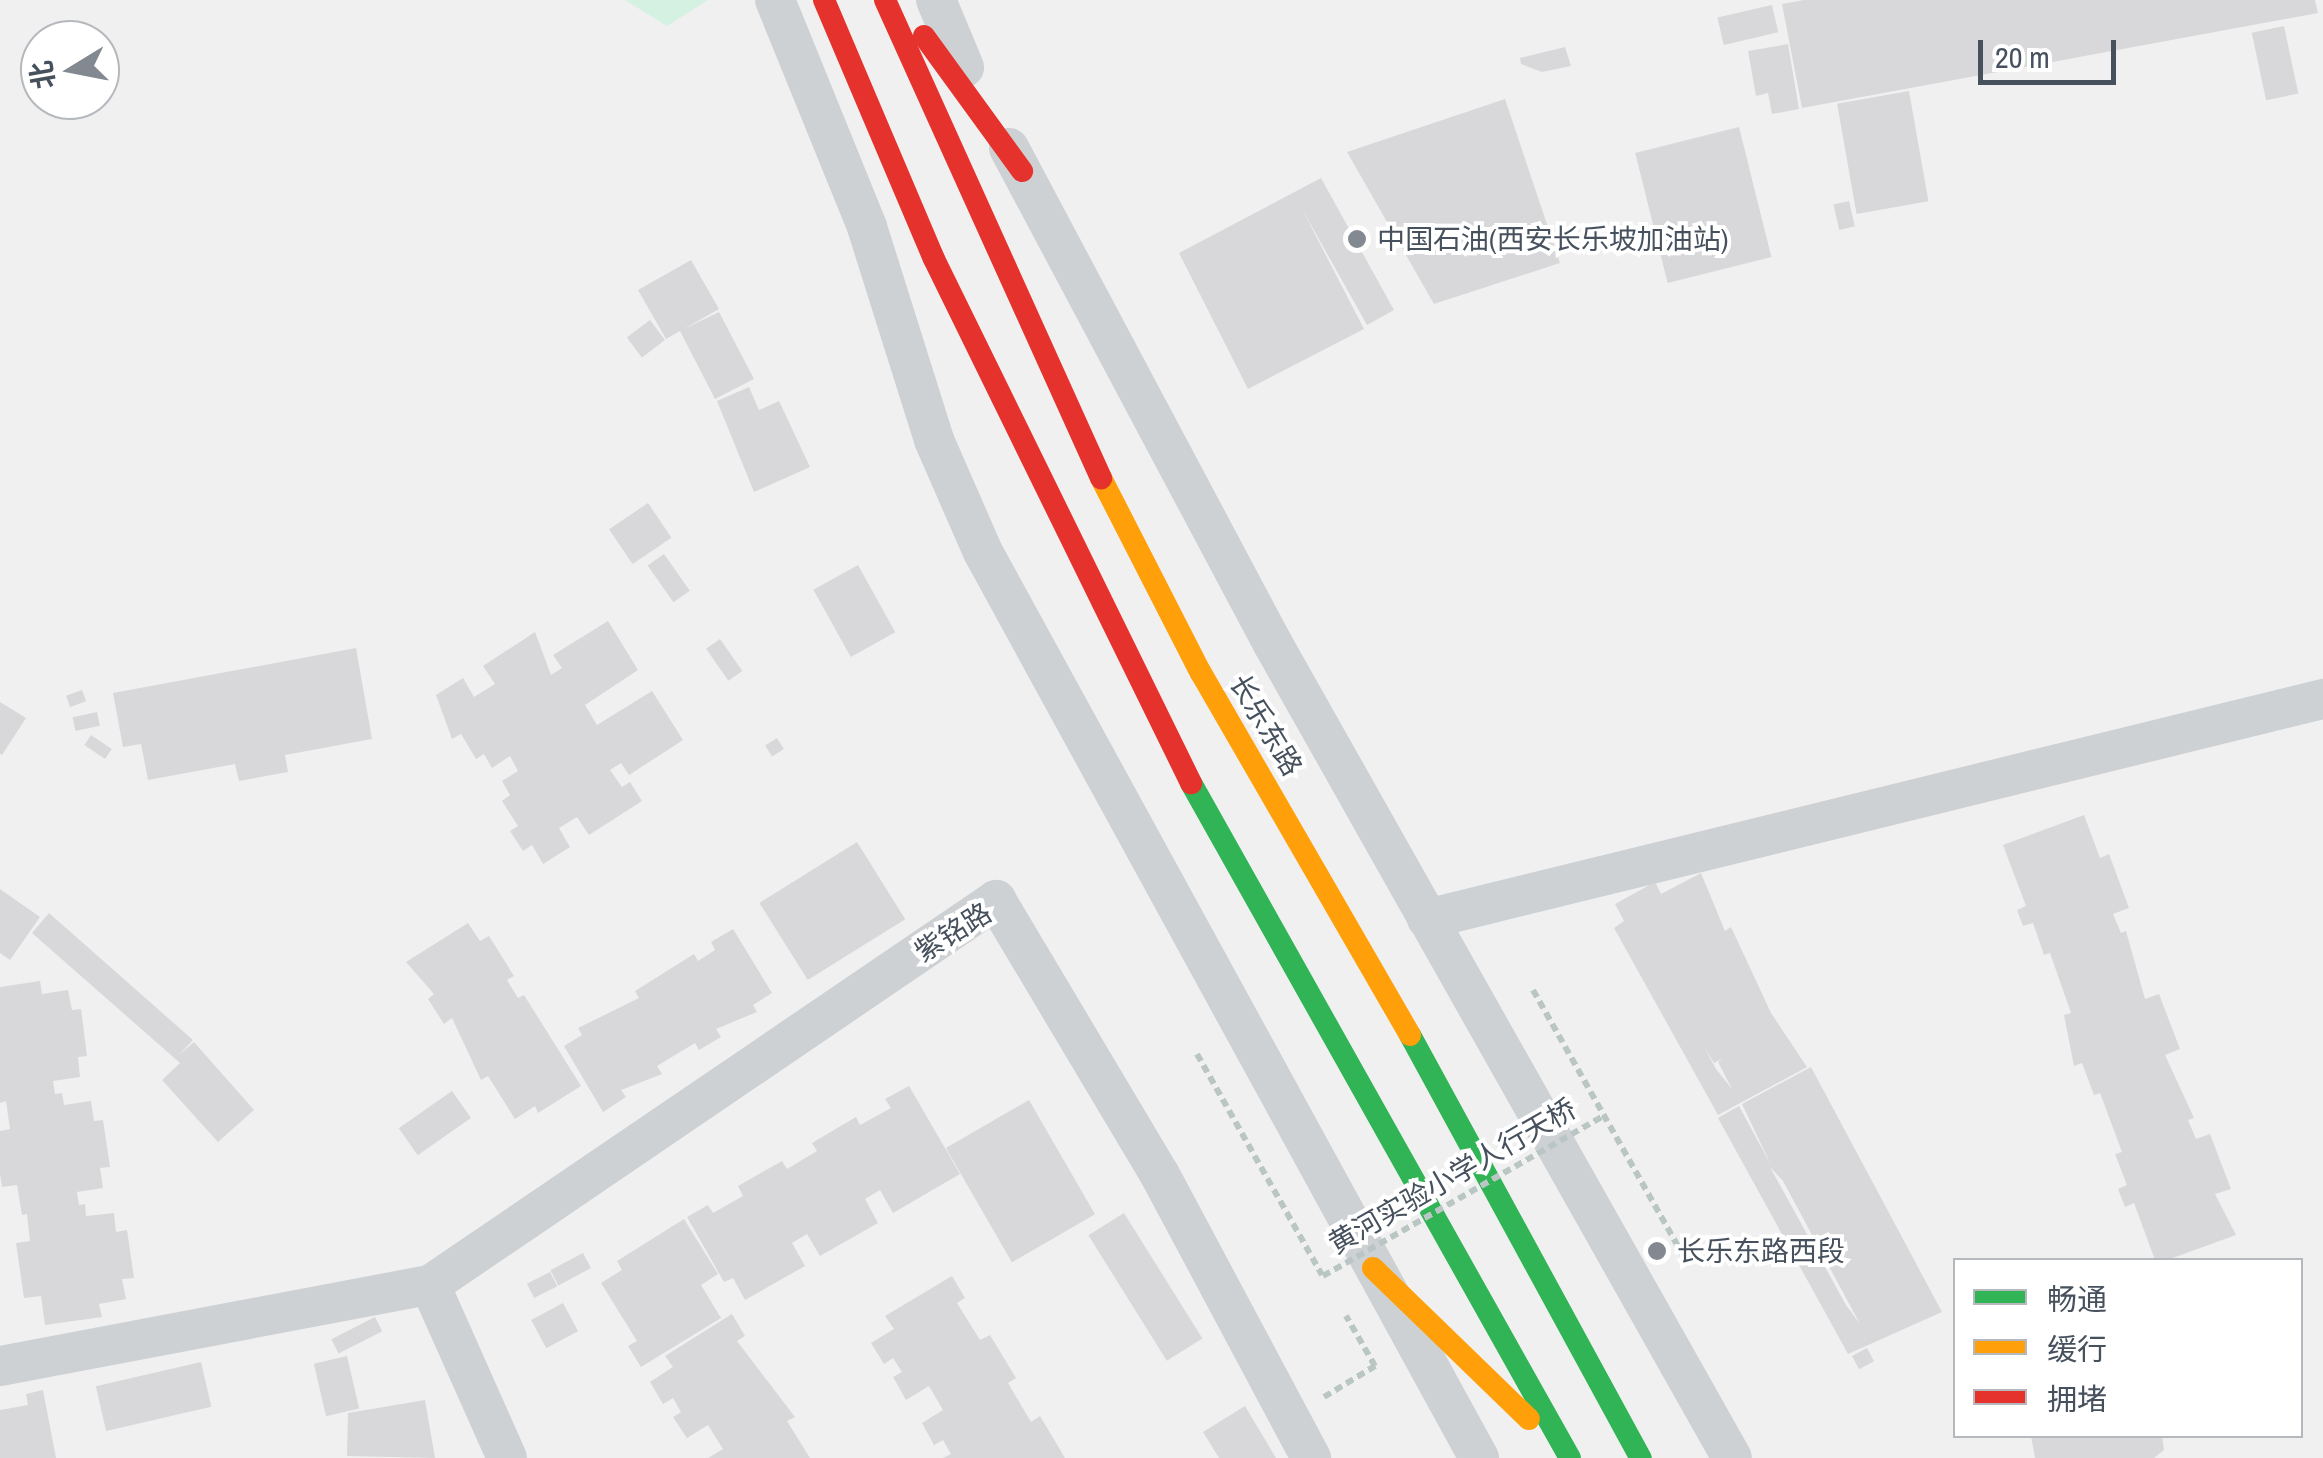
<!DOCTYPE html>
<meta charset="utf-8">
<style>
body{margin:0}
#map{position:relative;width:2323px;height:1458px;overflow:hidden;background:#f1f0f0;font-family:"Archivo Narrow","Noto Sans SC",sans-serif}
div>[style]{position:absolute}
.green>*{inset:0;background:#d4f1e1}
.building>*{inset:0;background:#d8d8da;transform-origin:0 0}
.path>*{height:6px;margin-top:-3px;transform-origin:0;background:repeating-linear-gradient(90deg,#bac6c3 0 8px,transparent 0 13px)}
.street>*{height:40px;margin:-20px;padding:0 20px;transform-origin:20px;border-radius:20px;background:#ced1d4}
.fast>*{height:22px;margin:-11px;padding:0 11px;transform-origin:11px;border-radius:11px;background:#30b455}
.slow>*{height:22px;margin:-11px;padding:0 11px;transform-origin:11px;border-radius:11px;background:#ff9f0a}
.jam>*{height:22px;margin:-11px;padding:0 11px;transform-origin:11px;border-radius:11px;background:#e5322d}
.path-bridge>*{height:6px;margin-top:-3px;transform-origin:0;background:repeating-linear-gradient(90deg,#bac6c3 0 8px,transparent 0 13px)}
.dots>*{width:28px;height:28px;translate:-50% -50%;box-sizing:border-box;border:5px solid #fff;border-radius:50%}
span{translate:-50% -50%;white-space:nowrap;text-align:center;line-height:1.15;-webkit-text-stroke:8px #fff;paint-order:stroke}
.poi-label{font-size:28px;color:#46515d}
.left{translate:0 -50%;text-align:left}
.street-label{font-size:28px;color:#46515d}
.legend{position:absolute;left:1953px;top:1258px;width:350px;height:180px;box-sizing:border-box;background:#fff;border:2px solid #b5b9be;margin:0;padding:12px 18px;list-style:none;font-size:30px;color:#46515d}
.legend li{display:flex;align-items:center;gap:20px;height:50px}
.legend b{width:50px;border:2px solid #b5b9be}
.north{position:absolute;left:20px;top:20px;width:100px;height:100px;box-sizing:border-box;background:#fff;border:2px solid #b5b9be;border-radius:50%;rotate:260deg;font-size:28px;font-weight:700;line-height:40px;text-align:center;color:#46515d}
.north::after{content:'';display:block;margin:auto;width:35px;height:45px;background:#828990;clip-path:polygon(50% 0,100% 100%,50% 72%,0 100%)}
.scale{position:absolute;left:1978px;top:40px;width:138px;height:45px;box-sizing:border-box;border:5px solid #46515d;border-top:0;padding-left:12px;font-size:30px;line-height:35px;white-space:nowrap;color:#46515d;-webkit-text-stroke:8px #fff;paint-order:stroke}
</style>
<div id="map">
<div class="green">
<i style="clip-path:polygon(625px 0,708px 0,667px 26px)"></i>
</div>
<div class="building">
<i style="clip-path:polygon(1804px 0,2315px 0,2318px 13px,1802px 108px,1782px 4px)"></i>
<i style="left:1772px;top:5px;width:28px;height:56px;rotate:77deg"></i>
<i style="left:2284px;top:26px;width:69px;height:33px;rotate:78deg"></i>
<i style="clip-path:polygon(1788px 44px,1799px 109px,1772px 114px,1768px 93px,1756px 96px,1748px 51px)"></i>
<i style="clip-path:polygon(1565px 47px,1571px 66px,1542px 72px,1521px 64px,1520px 58px)"></i>
<i style="left:1909px;top:91px;width:112px;height:73px;rotate:80deg"></i>
<i style="clip-path:polygon(1505px 99px,1560px 263px,1434px 304px,1347px 152px)"></i>
<i style="left:1739px;top:127px;width:134px;height:107px;rotate:76deg"></i>
<i style="clip-path:polygon(1321px 178px,1394px 310px,1367px 325px,1302px 209px,1364px 329px,1248px 389px,1179px 253px)"></i>
<i style="left:1849px;top:201px;width:26px;height:16px;rotate:77deg"></i>
<i style="clip-path:polygon(691px 260px,719px 309px,684px 329px,719px 312px,754px 379px,715px 399px,680px 331px,666px 339px,638px 290px)"></i>
<i style="left:650px;top:320px;width:25px;height:29px;rotate:53deg"></i>
<i style="clip-path:polygon(749px 387px,759px 410px,779px 401px,810px 467px,754px 492px,717px 401px)"></i>
<i style="left:648px;top:503px;width:42px;height:47px;rotate:56deg"></i>
<i style="left:664px;top:554px;width:45px;height:20px;rotate:55deg"></i>
<i style="left:858px;top:565px;width:77px;height:51px;rotate:61deg"></i>
<i style="clip-path:polygon(608px 621px,638px 670px,585px 705px,597px 725px,652px 691px,683px 740px,629px 775px,621px 763px,610px 770px,622px 787px,630px 782px,642px 801px,589px 835px,577px 817px,559px 828px,570px 847px,543px 864px,532px 845px,523px 851px,510px 831px,518px 826px,502px 801px,510px 795px,502px 781px,518px 771px,510px 756px,492px 768px,484px 754px,476px 759px,461px 734px,452px 739px,436px 695px,463px 678px,474px 697px,495px 684px,483px 666px,535px 632px,551px 675px,562px 668px,553px 655px)"></i>
<i style="left:720px;top:639px;width:39px;height:17px;rotate:55deg"></i>
<i style="clip-path:polygon(356px 648px,372px 739px,285px 755px,288px 772px,239px 781px,235px 764px,148px 780px,141px 744px,123px 747px,113px 693px)"></i>
<i style="left:82px;top:690px;width:12px;height:17px;rotate:70deg"></i>
<i style="clip-path:polygon(0 702px,26px 718px,2px 755px,0 754px)"></i>
<i style="left:97px;top:712px;width:14px;height:25px;rotate:78deg"></i>
<i style="left:91px;top:735px;width:25px;height:12px;rotate:34deg"></i>
<i style="left:777px;top:738px;width:13px;height:14px;rotate:58deg"></i>
<i style="clip-path:polygon(2084px 815px,2100px 858px,2109px 854px,2129px 908px,2113px 914px,2121px 933px,2126px 931px,2145px 999px,2159px 994px,2180px 1049px,2165px 1055px,2194px 1118px,2188px 1120px,2196px 1139px,2210px 1134px,2231px 1189px,2215px 1194px,2236px 1235px,2167px 1260px,2155px 1260px,2134px 1203px,2125px 1207px,2118px 1189px,2127px 1185px,2115px 1154px,2122px 1152px,2100px 1093px,2094px 1095px,2082px 1063px,2074px 1066px,2064px 1015px,2071px 1013px,2050px 953px,2044px 955px,2033px 923px,2023px 926px,2017px 910px,2026px 906px,2003px 845px)"></i>
<i style="left:857px;top:842px;width:91px;height:115px;rotate:58deg"></i>
<i style="clip-path:polygon(evenodd,1701px 873px,1725px 931px,1731px 927px,1771px 1013px,1807px 1067px,1718px 1115px,1614px 928px,1624px 921px,1615px 904px,1655px 882px,1661px 894px,1701px 873px,1704px 1047px,1714px 1063px,1723px 1058px,1718px 1062px,1732px 1089px,1716px 1069px,1704px 1047px)"></i>
<i style="clip-path:polygon(0 889px,40px 917px,10px 960px,0 953px)"></i>
<i style="clip-path:polygon(49px 913px,193px 1040px,179px 1055px,194px 1042px,254px 1110px,218px 1142px,162px 1080px,180px 1063px,32px 933px)"></i>
<i style="clip-path:polygon(468px 923px,480px 941px,489px 936px,514px 976px,507px 980px,518px 998px,524px 995px,581px 1086px,538px 1113px,535px 1106px,515px 1119px,488px 1076px,481px 1080px,452px 1018px,444px 1024px,428px 999px,434px 994px,406px 962px)"></i>
<i style="clip-path:polygon(733px 929px,772px 993px,753px 1005px,757px 1012px,716px 1029px,721px 1037px,699px 1050px,695px 1043px,657px 1066px,662px 1074px,621px 1090px,626px 1097px,603px 1112px,564px 1046px,582px 1035px,578px 1028px,639px 998px,635px 991px,694px 954px,698px 961px,715px 950px,711px 942px)"></i>
<i style="clip-path:polygon(40px 981px,42px 994px,68px 990px,72px 1010px,81px 1009px,87px 1056px,78px 1057px,80px 1077px,53px 1081px,55px 1094px,62px 1093px,64px 1105px,91px 1101px,94px 1121px,103px 1120px,110px 1167px,100px 1168px,103px 1188px,77px 1192px,79px 1205px,85px 1204px,86px 1216px,114px 1213px,116px 1232px,127px 1230px,134px 1278px,122px 1279px,126px 1299px,99px 1304px,102px 1317px,45px 1325px,41px 1296px,24px 1298px,16px 1243px,30px 1241px,27px 1214px,22px 1215px,17px 1185px,2px 1187px,0 1174px,0 1131px,10px 1129px,6px 1101px,0 1103px,0 987px)"></i>
<i style="clip-path:polygon(evenodd,1811px 1067px,1942px 1312px,1848px 1354px,1718px 1118px,1739px 1106px,1771px 1165px,1742px 1104px,1811px 1067px,1770px 1167px,1783px 1181px,1860px 1324px,1846px 1305px,1770px 1167px)"></i>
<i style="clip-path:polygon(909px 1086px,960px 1174px,893px 1213px,880px 1190px,865px 1199px,878px 1223px,820px 1256px,807px 1234px,792px 1243px,805px 1266px,745px 1300px,733px 1278px,724px 1282px,687px 1217px,708px 1205px,713px 1213px,743px 1196px,738px 1186px,782px 1161px,787px 1169px,817px 1151px,812px 1143px,856px 1117px,860px 1125px,891px 1108px,885px 1099px)"></i>
<i style="left:452px;top:1091px;width:33px;height:65px;rotate:55deg"></i>
<i style="left:1029px;top:1100px;width:132px;height:96px;rotate:60deg"></i>
<i style="left:1124px;top:1213px;width:148px;height:42px;rotate:58deg"></i>
<i style="clip-path:polygon(684px 1219px,718px 1274px,701px 1285px,721px 1318px,641px 1367px,628px 1346px,637px 1341px,601px 1283px,622px 1270px,617px 1261px)"></i>
<i style="left:583px;top:1253px;width:17px;height:37px;rotate:62deg"></i>
<i style="left:550px;top:1272px;width:16px;height:26px;rotate:63deg"></i>
<i style="clip-path:polygon(952px 1276px,965px 1298px,957px 1303px,980px 1340px,990px 1335px,1016px 1378px,1008px 1383px,1031px 1422px,1040px 1416px,1065px 1458px,943px 1458px,951px 1454px,943px 1440px,934px 1445px,922px 1423px,943px 1410px,929px 1386px,906px 1400px,893px 1377px,902px 1372px,893px 1358px,884px 1364px,871px 1343px,894px 1329px,885px 1316px)"></i>
<i style="left:563px;top:1303px;width:32px;height:36px;rotate:62deg"></i>
<i style="clip-path:polygon(732px 1314px,745px 1336px,737px 1341px,795px 1417px,787px 1421px,810px 1458px,708px 1458px,723px 1449px,708px 1425px,687px 1438px,673px 1417px,681px 1412px,673px 1398px,663px 1404px,650px 1382px,673px 1367px,665px 1356px)"></i>
<i style="left:375px;top:1317px;width:16px;height:49px;rotate:63deg"></i>
<i style="left:1867px;top:1348px;width:15px;height:17px;rotate:62deg"></i>
<i style="left:347px;top:1356px;width:54px;height:34px;rotate:77deg"></i>
<i style="left:201px;top:1362px;width:46px;height:108px;rotate:77deg"></i>
<i style="clip-path:polygon(43px 1390px,56px 1458px,0 1458px,0 1410px,28px 1405px,26px 1394px)"></i>
<i style="clip-path:polygon(425px 1400px,435px 1458px,347px 1456px,348px 1413px)"></i>
<i style="clip-path:polygon(1245px 1406px,1276px 1458px,1219px 1458px,1203px 1432px)"></i>
<i style="clip-path:polygon(2031px 1436px,2162px 1436px,2164px 1450px,2154px 1458px,2035px 1458px)"></i>
</div>
<div class="path">
<i style="left:1533px;top:990px;width:315px;rotate:60.5deg"></i>
<i style="left:1197px;top:1054px;width:254px;rotate:60.5deg"></i>
<i style="left:1324px;top:1397px;width:60px;rotate:-31.3deg"></i>
<i style="left:1375px;top:1366px;width:58px;rotate:-120.1deg"></i>
</div>
<div class="street">
<i style="left:775px;top:0;width:245px;rotate:67.9deg"></i>
<i style="left:867px;top:227px;width:223px;rotate:72.5deg"></i>
<i style="left:934px;top:440px;width:122px;rotate:66.4deg"></i>
<i style="left:983px;top:552px;width:1033px;rotate:61.3deg"></i>
<i style="left:936px;top:0;width:73px;rotate:67.3deg"></i>
<i style="left:1009px;top:148px;width:562px;rotate:61.98deg"></i>
<i style="left:1273px;top:644px;width:934px;rotate:60.58deg"></i>
<i style="left:1427px;top:919px;width:923px;rotate:-13.8deg"></i>
<i style="left:430px;top:1285px;width:189px;rotate:66deg"></i>
<i style="left:0;top:1366px;width:438px;rotate:-10.7deg"></i>
<i style="left:430px;top:1285px;width:685px;rotate:-34.22deg"></i>
<i style="left:996px;top:900px;width:320px;rotate:59.2deg"></i>
<i style="left:1160px;top:1175px;width:321px;rotate:61.9deg"></i>
</div>
<div class="fast">
<i style="left:1191px;top:783px;width:774px;rotate:60.69deg"></i>
<i style="left:1410px;top:1035px;width:482px;rotate:61.4deg"></i>
</div>
<div class="slow">
<i style="left:1101px;top:478px;width:219px;rotate:62.9deg"></i>
<i style="left:1201px;top:673px;width:418px;rotate:60deg"></i>
<i style="left:1373px;top:1268px;width:217px;rotate:44.1deg"></i>
</div>
<div class="jam">
<i style="left:824px;top:0;width:281px;rotate:67deg"></i>
<i style="left:934px;top:259px;width:584px;rotate:63.87deg"></i>
<i style="left:885px;top:0;width:525px;rotate:65.68deg"></i>
<i style="left:924px;top:36px;width:167px;rotate:54deg"></i>
</div>
<div class="path-bridge">
<i style="left:1323px;top:1276px;width:323px;rotate:-29.7deg"></i>
</div>
<div class="dots">
<i style="left:1357px;top:239px;background:#828990"></i>
<i style="left:1657px;top:1251px;background:#828990"></i>
</div>
<div class="poi-label">
<span class="left" style="left:1377px;top:239px">中国石油(西安长乐坡加油站)</span>
<span class="left" style="left:1677px;top:1251px">长乐东路西段</span>
</div>
<div class="street-label">
<span style="left:1266px;top:725px;rotate:59deg">长乐东路</span>
<span style="left:953px;top:932px;rotate:-32deg">紫铭路</span>
<span style="left:1452px;top:1176px;rotate:-30deg">黄河实验小学人行天桥</span>
</div>
<ul class="legend">
<li><b style="height:12px;background:#30b455"></b>畅通</li>
<li><b style="height:12px;background:#ff9f0a"></b>缓行</li>
<li><b style="height:12px;background:#e5322d"></b>拥堵</li>
</ul>
<div class="north">北</div>
<div class="scale">20 m</div>
</div>
